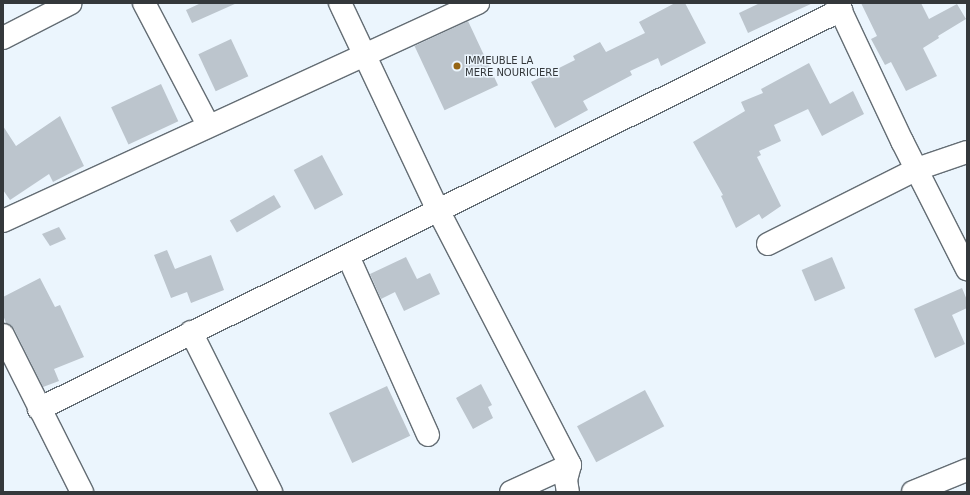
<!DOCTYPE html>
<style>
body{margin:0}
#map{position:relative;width:970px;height:495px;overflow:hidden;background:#ebf5fd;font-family:"DejaVu Sans",sans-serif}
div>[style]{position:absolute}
.building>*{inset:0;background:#bcc5cd;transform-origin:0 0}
.roads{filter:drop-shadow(1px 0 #646d74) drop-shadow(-1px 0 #646d74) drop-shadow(0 1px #646d74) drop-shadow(0 -1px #646d74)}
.minor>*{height:22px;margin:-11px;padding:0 11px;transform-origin:11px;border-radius:11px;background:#fff}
.dots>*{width:11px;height:11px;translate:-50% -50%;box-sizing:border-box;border:2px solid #ebf5fd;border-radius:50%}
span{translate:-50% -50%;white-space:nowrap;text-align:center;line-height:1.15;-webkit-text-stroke:3px #ebf5fd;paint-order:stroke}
.poi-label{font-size:10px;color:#34383b}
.left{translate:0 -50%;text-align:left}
.frame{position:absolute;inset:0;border:4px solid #34383b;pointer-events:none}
</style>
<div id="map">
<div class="building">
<i style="clip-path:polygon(201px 3px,237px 3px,192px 23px,186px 10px)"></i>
<i style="clip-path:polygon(675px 3px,685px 3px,706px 43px,661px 66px,658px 58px,630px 71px,632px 75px,583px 101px,588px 110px,555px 128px,531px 82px,575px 60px,573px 56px,600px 42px,606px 52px,645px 33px,639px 22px)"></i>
<i style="clip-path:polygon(760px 3px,813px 3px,748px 33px,739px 13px)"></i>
<i style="clip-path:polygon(861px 3px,921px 3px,929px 19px,957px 4px,966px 19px,938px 36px,939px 38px,923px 48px,937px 76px,906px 91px,891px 62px,885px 65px,871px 39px,877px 36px)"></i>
<i style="left:468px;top:21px;width:71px;height:59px;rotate:65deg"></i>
<i style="left:231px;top:39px;width:41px;height:36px;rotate:65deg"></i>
<i style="clip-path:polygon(809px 63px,830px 104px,853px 91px,864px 114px,822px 136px,808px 109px,774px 125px,781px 141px,759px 151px,761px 155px,757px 157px,781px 206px,762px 219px,759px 214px,736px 228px,721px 196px,723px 195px,693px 142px,745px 111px,741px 102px,763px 93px,761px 89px)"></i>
<i style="left:161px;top:84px;width:41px;height:55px;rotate:65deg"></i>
<i style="clip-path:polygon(60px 116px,84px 166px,53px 182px,49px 174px,10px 200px,3px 190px,3px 126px,16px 146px)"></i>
<i style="left:322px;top:155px;width:45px;height:32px;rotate:62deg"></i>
<i style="left:274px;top:195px;width:14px;height:51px;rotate:60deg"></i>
<i style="clip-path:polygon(59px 227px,66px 239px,50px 246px,42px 234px)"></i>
<i style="clip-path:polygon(167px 250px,175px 269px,211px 255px,224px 290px,191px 303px,187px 292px,171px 298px,154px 255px)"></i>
<i style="clip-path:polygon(406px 257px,417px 279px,430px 273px,440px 294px,404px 311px,395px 292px,381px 299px,370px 274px)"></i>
<i style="left:832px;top:257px;width:34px;height:33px;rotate:67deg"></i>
<i style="clip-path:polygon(40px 278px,55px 307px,60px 305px,84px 357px,54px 369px,59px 381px,43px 387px,14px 329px,6px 323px,3px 315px,3px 297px)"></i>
<i style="clip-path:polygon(962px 288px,967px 300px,967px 308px,952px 315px,965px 344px,935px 358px,914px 309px)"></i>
<i style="clip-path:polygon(481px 384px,492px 405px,488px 407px,493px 418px,473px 429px,456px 398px)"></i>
<i style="left:387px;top:386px;width:55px;height:64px;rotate:65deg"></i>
<i style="left:645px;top:390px;width:41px;height:77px;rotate:62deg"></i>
</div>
<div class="roads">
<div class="minor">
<i style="left:144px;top:3px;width:138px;rotate:62.3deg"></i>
<i style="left:340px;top:3px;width:229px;rotate:64.7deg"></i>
<i style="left:438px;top:210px;width:287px;rotate:62.6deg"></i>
<i style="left:570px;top:465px;width:16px;rotate:105deg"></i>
<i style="left:566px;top:480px;width:12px;rotate:81deg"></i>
<i style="left:837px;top:3px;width:153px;rotate:64.8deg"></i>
<i style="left:902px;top:141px;width:144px;rotate:63.1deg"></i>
<i style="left:3px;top:38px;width:76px;rotate:-27.2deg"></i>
<i style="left:3px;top:221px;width:523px;rotate:-24.65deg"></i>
<i style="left:768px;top:244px;width:167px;rotate:-26.7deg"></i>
<i style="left:917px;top:169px;width:53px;rotate:-18.8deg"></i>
<i style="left:348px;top:256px;width:196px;rotate:65.9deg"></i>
<i style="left:191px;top:332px;width:179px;rotate:63.4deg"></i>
<i style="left:3px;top:335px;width:176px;rotate:63.3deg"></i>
<i style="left:39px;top:409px;width:896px;rotate:-26.45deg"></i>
<i style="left:511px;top:492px;width:65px;rotate:-24.6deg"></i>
<i style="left:913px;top:492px;width:58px;rotate:-22.2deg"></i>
</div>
</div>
<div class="dots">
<i style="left:457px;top:66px;background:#956514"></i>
</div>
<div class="poi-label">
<span class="left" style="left:465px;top:66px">IMMEUBLE LA<br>MERE NOURICIERE</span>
</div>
<div class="frame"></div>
</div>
